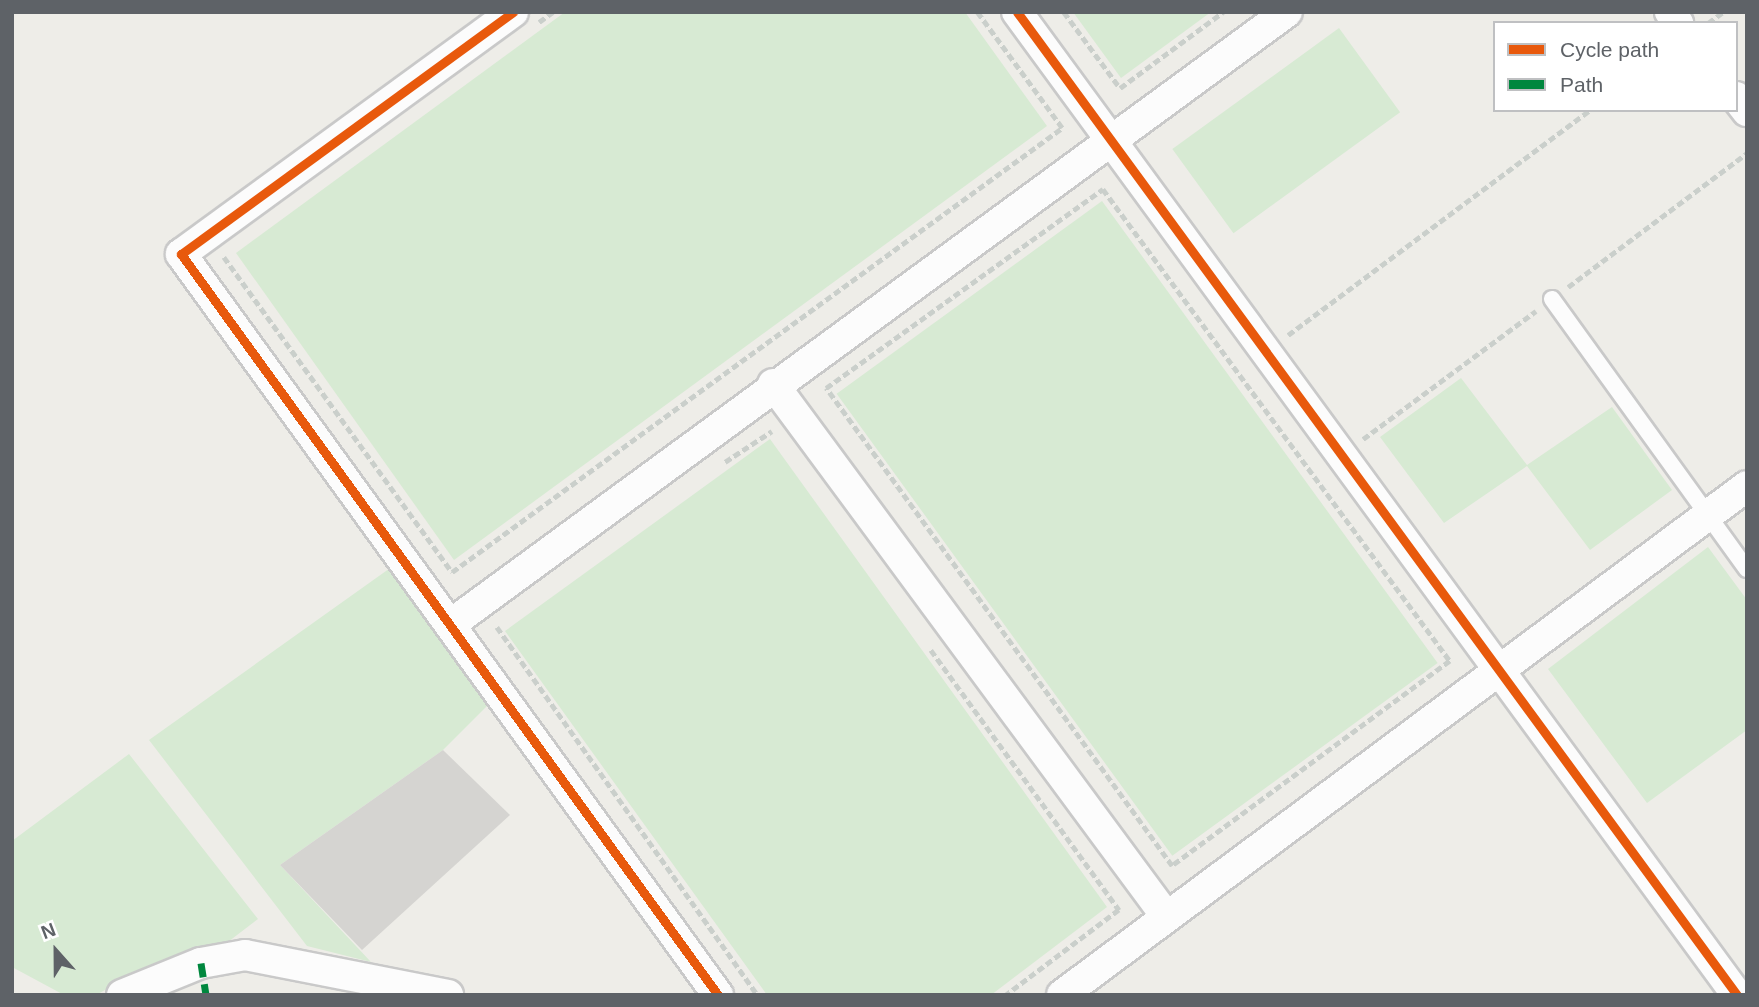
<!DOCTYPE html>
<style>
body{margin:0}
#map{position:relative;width:1759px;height:1007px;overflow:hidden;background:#eeede8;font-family:Helvetica,sans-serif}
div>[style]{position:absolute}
.green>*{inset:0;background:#d7ead3;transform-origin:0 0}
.building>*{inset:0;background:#d5d4d1}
.path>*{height:4.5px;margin-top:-2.25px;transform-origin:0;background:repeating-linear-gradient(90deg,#cacfcb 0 7px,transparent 0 10.5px)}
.roads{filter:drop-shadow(2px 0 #c9c9c9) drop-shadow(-2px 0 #c9c9c9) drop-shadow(0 2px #c9c9c9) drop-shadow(0 -2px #c9c9c9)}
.service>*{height:16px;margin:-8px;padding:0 8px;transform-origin:8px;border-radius:8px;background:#fcfcfc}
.minor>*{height:30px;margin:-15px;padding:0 15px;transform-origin:15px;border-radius:15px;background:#fcfcfc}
.quiet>*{height:7px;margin-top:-3.5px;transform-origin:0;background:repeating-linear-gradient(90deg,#00873e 0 14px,transparent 0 21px)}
.cycleway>*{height:9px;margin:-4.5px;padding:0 4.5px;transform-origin:4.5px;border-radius:4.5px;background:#e8590c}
span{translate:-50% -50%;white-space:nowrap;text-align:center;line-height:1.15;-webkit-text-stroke:6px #fff;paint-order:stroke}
.frame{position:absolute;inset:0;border:14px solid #5e6267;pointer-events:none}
.legend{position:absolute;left:1493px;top:21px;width:245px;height:91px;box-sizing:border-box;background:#fff;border:2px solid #bfc0c2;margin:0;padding:9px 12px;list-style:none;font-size:21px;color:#5e6267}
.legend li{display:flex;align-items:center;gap:14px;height:35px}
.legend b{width:35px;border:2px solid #bfc0c2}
.north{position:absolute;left:21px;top:916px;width:70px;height:70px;-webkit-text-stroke:5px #fff;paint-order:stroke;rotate:339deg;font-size:19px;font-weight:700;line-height:28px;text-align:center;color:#5e6267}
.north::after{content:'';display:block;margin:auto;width:24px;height:32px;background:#5e6267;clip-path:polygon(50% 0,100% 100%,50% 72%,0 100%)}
</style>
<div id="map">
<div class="green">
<i style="clip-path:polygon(565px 12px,965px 12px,1047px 126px,454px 560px,236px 253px)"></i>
<i style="clip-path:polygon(1073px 12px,1211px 12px,1121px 78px)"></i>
<i style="left:1339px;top:28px;width:104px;height:206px;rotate:54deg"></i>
<i style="left:1102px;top:201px;width:571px;height:328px;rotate:54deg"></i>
<i style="clip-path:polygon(1461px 378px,1527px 465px,1612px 407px,1672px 490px,1590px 550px,1527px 466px,1444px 523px,1380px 437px)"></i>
<i style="clip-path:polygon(770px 439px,1107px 907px,991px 995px,767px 995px,505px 631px)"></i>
<i style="clip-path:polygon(1708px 547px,1747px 600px,1747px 730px,1647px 803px,1548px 669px)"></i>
<i style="clip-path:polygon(393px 566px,490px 703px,443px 750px,280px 865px,371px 962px,307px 946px,149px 740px)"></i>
<i style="clip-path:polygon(129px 754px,258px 919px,224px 945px,144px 968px,96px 995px,64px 995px,12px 967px,12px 841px)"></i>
</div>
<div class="building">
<i style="clip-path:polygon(443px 750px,510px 815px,362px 950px,280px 865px)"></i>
</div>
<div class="path">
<i style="left:1064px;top:12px;width:94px;rotate:53.6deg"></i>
<i style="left:1120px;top:88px;width:128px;rotate:-36.4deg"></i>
<i style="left:539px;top:22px;width:17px;rotate:-36deg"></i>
<i style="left:1708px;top:23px;width:19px;rotate:-36deg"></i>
<i style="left:1103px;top:189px;width:586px;rotate:53.68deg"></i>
<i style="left:1450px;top:661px;width:345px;rotate:143.6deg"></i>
<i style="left:1172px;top:866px;width:590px;rotate:-125.9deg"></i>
<i style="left:826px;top:388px;width:341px;rotate:-35.7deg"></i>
<i style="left:224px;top:257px;width:389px;rotate:54.1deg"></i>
<i style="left:452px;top:572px;width:754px;rotate:-36.05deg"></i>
<i style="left:1062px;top:128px;width:144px;rotate:-126.2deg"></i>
<i style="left:1568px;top:287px;width:224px;rotate:-36.8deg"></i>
<i style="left:1288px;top:335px;width:377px;rotate:-36.7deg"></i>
<i style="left:1363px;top:439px;width:215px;rotate:-36.5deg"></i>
<i style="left:725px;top:462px;width:56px;rotate:-33.4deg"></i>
<i style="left:497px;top:627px;width:451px;rotate:54.7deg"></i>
<i style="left:931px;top:650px;width:321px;rotate:54.1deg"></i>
<i style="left:1119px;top:910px;width:141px;rotate:143deg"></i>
</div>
<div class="roads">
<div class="service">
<i style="left:1552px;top:299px;width:333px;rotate:54.2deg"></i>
</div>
<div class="minor">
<i style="left:513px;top:12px;width:411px;rotate:143.9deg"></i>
<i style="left:181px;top:254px;width:915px;rotate:54.07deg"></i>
<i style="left:1017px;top:12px;width:1218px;rotate:53.78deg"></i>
<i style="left:1670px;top:12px;width:14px;rotate:54deg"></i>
<i style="left:1736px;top:97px;width:18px;rotate:52deg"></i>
<i style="left:773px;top:384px;width:661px;rotate:53.55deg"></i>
<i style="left:451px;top:624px;width:1036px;rotate:-36.21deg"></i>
<i style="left:122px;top:995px;width:85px;rotate:-22.1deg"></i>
<i style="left:201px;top:963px;width:45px;rotate:-10.3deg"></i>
<i style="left:245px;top:955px;width:207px;rotate:11.1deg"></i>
<i style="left:1062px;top:995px;width:853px;rotate:-36.61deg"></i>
</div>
</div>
<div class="quiet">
<i style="left:201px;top:963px;width:32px;rotate:81deg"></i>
</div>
<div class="cycleway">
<i style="left:513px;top:12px;width:411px;rotate:143.9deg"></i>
<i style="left:181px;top:254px;width:915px;rotate:54.07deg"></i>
<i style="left:1017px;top:12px;width:1218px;rotate:53.78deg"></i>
</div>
<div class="frame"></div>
<ul class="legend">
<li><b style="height:9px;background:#e8590c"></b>Cycle path</li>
<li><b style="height:9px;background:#00873e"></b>Path</li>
</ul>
<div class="north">N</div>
</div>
